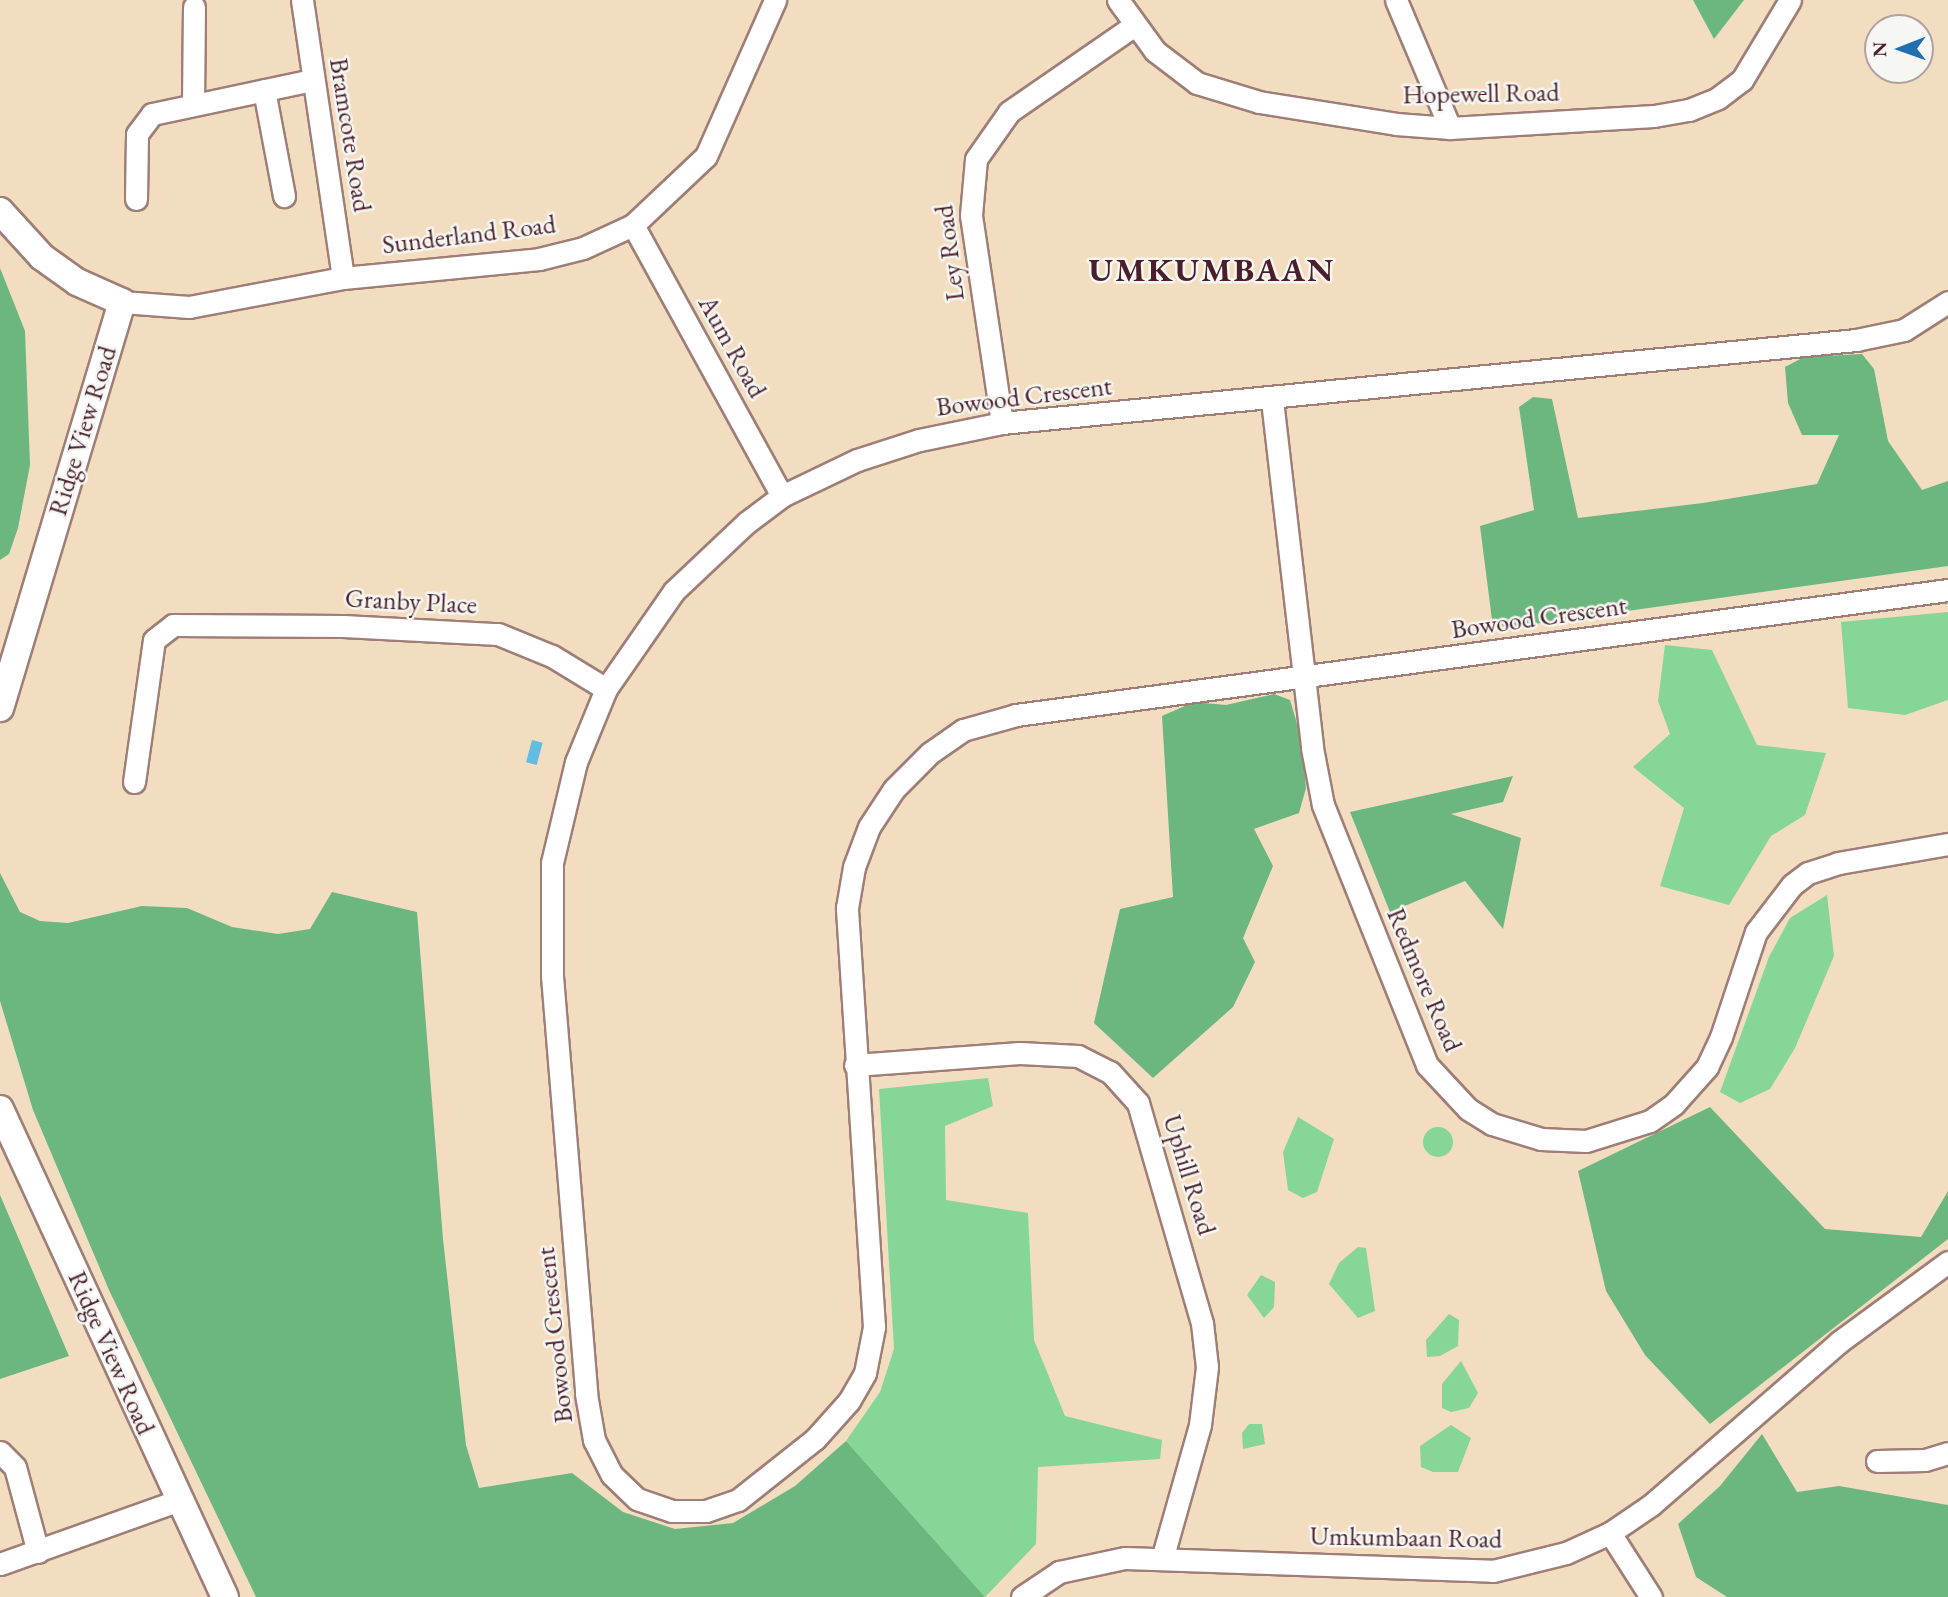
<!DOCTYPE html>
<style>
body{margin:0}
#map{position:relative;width:1948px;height:1597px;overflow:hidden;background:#f2ddc0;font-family:"EB Garamond",serif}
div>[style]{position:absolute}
.green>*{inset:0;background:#86d697}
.round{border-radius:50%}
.forest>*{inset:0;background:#6cb780}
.water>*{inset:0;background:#62bde0;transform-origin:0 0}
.roads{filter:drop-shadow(2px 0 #9e7e76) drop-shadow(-2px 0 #9e7e76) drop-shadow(0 2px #9e7e76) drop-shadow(0 -2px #9e7e76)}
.minor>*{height:21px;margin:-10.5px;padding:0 10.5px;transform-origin:10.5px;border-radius:10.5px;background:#fff}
.tertiary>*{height:26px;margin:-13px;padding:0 13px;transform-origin:13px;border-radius:13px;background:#fff}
span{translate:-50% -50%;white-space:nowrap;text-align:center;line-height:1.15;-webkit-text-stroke:5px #f6f6f2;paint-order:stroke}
.street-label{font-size:26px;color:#4a1f2b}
.district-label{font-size:33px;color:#4a1f2b;font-weight:700;letter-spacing:2px}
.north{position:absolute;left:1864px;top:14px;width:70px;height:70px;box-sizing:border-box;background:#f6f6f2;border:2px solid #b1a0a2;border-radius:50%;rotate:269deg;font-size:19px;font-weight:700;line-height:28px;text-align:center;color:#4a1f2b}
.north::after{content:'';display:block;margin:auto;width:24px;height:32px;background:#1f6fb2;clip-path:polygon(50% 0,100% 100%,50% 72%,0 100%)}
</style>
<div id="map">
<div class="green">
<i style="clip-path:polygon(1948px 612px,1948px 700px,1905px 715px,1848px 708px,1841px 622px)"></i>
<i style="clip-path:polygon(1665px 645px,1712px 650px,1757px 745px,1826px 753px,1805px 815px,1771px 836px,1729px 905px,1660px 886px,1684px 808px,1633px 767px,1670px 734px,1658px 701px)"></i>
<i style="clip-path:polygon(1827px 895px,1834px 956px,1795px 1048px,1770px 1089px,1740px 1103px,1720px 1092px,1769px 957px,1790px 918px)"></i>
<i style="clip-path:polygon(988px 1078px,993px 1106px,945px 1126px,946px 1200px,1028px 1213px,1034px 1340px,1065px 1416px,1162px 1440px,1160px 1459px,1038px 1467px,1036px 1544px,985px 1597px,846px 1441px,880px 1392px,894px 1349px,879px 1089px)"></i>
<i style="clip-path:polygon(1298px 1117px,1334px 1139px,1317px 1192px,1303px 1198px,1288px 1190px,1283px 1152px)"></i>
<i class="round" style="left:1423px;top:1127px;width:30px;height:30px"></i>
<i style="clip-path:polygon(1358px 1247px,1366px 1248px,1375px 1311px,1358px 1318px,1329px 1284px,1339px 1263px)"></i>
<i style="clip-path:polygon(1261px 1275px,1275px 1282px,1274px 1307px,1264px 1318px,1247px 1295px)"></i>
<i style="clip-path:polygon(1449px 1314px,1459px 1320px,1458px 1346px,1440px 1356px,1427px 1357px,1426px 1340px)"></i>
<i style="clip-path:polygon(1461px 1361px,1478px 1393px,1469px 1408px,1451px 1412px,1442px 1408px,1442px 1384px)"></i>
<i style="clip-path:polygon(1249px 1424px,1262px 1424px,1265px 1444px,1243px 1449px,1242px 1433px)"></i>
<i style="clip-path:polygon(1451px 1425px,1471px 1438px,1458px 1472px,1433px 1472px,1421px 1467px,1420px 1446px)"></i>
</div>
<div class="forest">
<i style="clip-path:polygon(1693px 0,1744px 0,1714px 39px)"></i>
<i style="clip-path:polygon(0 268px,25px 331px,30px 465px,18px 528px,9px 554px,0 560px)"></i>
<i style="clip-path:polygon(1862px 354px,1874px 369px,1888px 441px,1922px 490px,1948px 481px,1948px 566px,1506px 628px,1492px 620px,1480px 526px,1534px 510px,1519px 407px,1533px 397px,1552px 399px,1578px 518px,1703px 503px,1817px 484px,1839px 435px,1802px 435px,1788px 403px,1785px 367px,1804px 357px)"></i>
<i style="clip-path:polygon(1274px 694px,1290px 700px,1301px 737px,1306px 788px,1299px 813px,1254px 829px,1273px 866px,1243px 938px,1255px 962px,1233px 1007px,1153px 1078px,1094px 1023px,1120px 909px,1173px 897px,1162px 716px,1194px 702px,1226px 705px)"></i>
<i style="clip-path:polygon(1513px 776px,1503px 802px,1451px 814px,1521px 838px,1503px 929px,1465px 881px,1390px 912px,1350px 812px)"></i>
<i style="clip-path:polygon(0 873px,20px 912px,40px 921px,68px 923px,142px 906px,187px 908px,232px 927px,278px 934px,310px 929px,332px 892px,417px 912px,443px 1239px,466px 1445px,479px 1488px,572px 1473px,623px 1512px,675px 1529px,733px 1523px,795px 1486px,846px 1441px,985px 1597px,256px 1597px,109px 1290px,33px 1110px,0 1001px)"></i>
<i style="clip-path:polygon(1710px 1107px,1825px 1229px,1921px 1237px,1948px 1191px,1948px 1239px,1710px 1424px,1645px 1355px,1606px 1291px,1578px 1171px)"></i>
<i style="clip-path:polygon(0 1195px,69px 1356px,0 1379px)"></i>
<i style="clip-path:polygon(1762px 1434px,1797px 1492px,1839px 1486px,1948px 1505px,1948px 1597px,1727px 1597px,1696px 1577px,1678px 1524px,1720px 1486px)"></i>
</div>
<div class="water">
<i style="left:532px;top:740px;width:11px;height:23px;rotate:15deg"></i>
</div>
<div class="roads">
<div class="minor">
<i style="left:302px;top:0;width:281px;rotate:81.6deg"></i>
<i style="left:1118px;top:0;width:63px;rotate:54deg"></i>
<i style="left:1155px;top:51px;width:53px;rotate:37.3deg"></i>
<i style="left:1197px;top:83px;width:65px;rotate:17deg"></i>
<i style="left:1259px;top:102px;width:139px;rotate:9.1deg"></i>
<i style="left:1396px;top:124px;width:54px;rotate:4.2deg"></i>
<i style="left:1450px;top:128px;width:204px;rotate:-3.4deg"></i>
<i style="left:1654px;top:116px;width:36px;rotate:-10deg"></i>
<i style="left:1689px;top:110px;width:31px;rotate:-22deg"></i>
<i style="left:1718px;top:98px;width:30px;rotate:-37deg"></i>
<i style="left:1742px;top:80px;width:93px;rotate:-59deg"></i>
<i style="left:1396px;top:0;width:139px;rotate:67.1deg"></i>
<i style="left:264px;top:90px;width:108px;rotate:79.3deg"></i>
<i style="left:193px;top:103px;width:96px;rotate:-89.4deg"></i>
<i style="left:136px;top:199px;width:65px;rotate:-89.1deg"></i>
<i style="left:137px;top:134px;width:25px;rotate:-53deg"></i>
<i style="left:152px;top:114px;width:164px;rotate:-12deg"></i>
<i style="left:633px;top:225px;width:309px;rotate:61.2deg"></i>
<i style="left:122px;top:302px;width:67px;rotate:4.3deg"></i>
<i style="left:189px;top:307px;width:157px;rotate:-10.7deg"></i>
<i style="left:343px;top:278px;width:197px;rotate:-5.5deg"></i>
<i style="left:539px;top:259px;width:45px;rotate:-14deg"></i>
<i style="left:583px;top:248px;width:55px;rotate:-24.7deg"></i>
<i style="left:633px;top:225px;width:100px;rotate:-43.4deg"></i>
<i style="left:706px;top:156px;width:171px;rotate:-66.1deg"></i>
<i style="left:1948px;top:302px;width:52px;rotate:147.5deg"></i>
<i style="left:1904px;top:330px;width:49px;rotate:168.2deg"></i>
<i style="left:1856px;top:340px;width:858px;rotate:174.45deg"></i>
<i style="left:1002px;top:423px;width:85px;rotate:168.4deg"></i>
<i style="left:919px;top:440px;width:65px;rotate:162.1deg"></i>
<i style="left:857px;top:460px;width:83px;rotate:154.4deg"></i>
<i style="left:782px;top:496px;width:45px;rotate:143.1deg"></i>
<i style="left:746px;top:523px;width:99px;rotate:136.6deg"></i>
<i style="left:674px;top:591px;width:119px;rotate:124.8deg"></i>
<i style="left:606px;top:689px;width:79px;rotate:112.3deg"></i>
<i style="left:576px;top:762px;width:104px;rotate:103.4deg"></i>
<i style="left:552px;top:863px;width:113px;rotate:90deg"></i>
<i style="left:552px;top:976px;width:419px;rotate:85.3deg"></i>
<i style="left:586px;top:1394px;width:47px;rotate:80.1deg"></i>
<i style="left:594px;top:1440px;width:39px;rotate:63deg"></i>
<i style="left:612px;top:1475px;width:35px;rotate:44deg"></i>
<i style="left:637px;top:1499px;width:37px;rotate:19deg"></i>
<i style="left:672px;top:1511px;width:34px"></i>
<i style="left:706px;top:1511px;width:34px;rotate:-19deg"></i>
<i style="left:738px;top:1500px;width:98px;rotate:-38.4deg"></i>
<i style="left:815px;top:1439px;width:51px;rotate:-48.2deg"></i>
<i style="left:849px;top:1401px;width:32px;rotate:-60deg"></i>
<i style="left:865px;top:1373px;width:47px;rotate:-78.9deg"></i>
<i style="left:874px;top:1327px;width:420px;rotate:-93.7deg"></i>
<i style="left:847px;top:908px;width:42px;rotate:-80.3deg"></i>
<i style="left:854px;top:867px;width:43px;rotate:-69.4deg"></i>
<i style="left:869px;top:827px;width:45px;rotate:-56.7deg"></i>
<i style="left:894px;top:789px;width:51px;rotate:-45deg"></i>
<i style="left:930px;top:753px;width:40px;rotate:-34.9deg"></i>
<i style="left:963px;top:730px;width:55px;rotate:-15.8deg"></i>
<i style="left:1016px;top:715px;width:940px;rotate:-7.64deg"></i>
<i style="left:1272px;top:400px;width:350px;rotate:83.4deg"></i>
<i style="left:1312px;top:748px;width:58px;rotate:79.1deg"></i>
<i style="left:1323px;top:805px;width:280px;rotate:68.2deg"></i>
<i style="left:1427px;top:1065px;width:60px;rotate:47deg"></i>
<i style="left:1468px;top:1109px;width:28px;rotate:32deg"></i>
<i style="left:1492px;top:1124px;width:51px;rotate:17deg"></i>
<i style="left:1541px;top:1139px;width:45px;rotate:2.5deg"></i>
<i style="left:1586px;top:1141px;width:67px;rotate:-17.4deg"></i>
<i style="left:1650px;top:1121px;width:29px;rotate:-35deg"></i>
<i style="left:1674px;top:1104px;width:50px;rotate:-48.3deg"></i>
<i style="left:1707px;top:1067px;width:33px;rotate:-65deg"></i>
<i style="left:1721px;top:1037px;width:111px;rotate:-71.6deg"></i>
<i style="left:1756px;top:932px;width:59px;rotate:-52.5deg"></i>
<i style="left:1792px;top:885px;width:20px;rotate:-37deg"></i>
<i style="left:1808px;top:873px;width:32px;rotate:-18deg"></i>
<i style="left:1838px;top:863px;width:112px;rotate:-9.8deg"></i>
<i style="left:1002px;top:423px;width:210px;rotate:-98.5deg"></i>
<i style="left:971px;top:215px;width:56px;rotate:-84.9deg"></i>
<i style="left:976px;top:159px;width:57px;rotate:-54.9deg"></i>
<i style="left:1009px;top:112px;width:151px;rotate:-34.7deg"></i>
<i style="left:134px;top:782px;width:143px;rotate:-82deg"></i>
<i style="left:154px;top:640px;width:24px;rotate:-38deg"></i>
<i style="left:173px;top:625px;width:170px;rotate:0.3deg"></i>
<i style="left:343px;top:626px;width:155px;rotate:3deg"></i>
<i style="left:498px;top:634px;width:58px;rotate:22.2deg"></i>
<i style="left:552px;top:656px;width:63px;rotate:31.4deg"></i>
<i style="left:855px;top:1065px;width:165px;rotate:-4.2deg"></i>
<i style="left:1020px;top:1053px;width:58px;rotate:3deg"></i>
<i style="left:1078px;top:1056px;width:36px;rotate:27deg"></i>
<i style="left:1110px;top:1072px;width:42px;rotate:47.9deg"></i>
<i style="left:1138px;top:1103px;width:229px;rotate:73.8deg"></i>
<i style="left:1202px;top:1323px;width:44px;rotate:83.5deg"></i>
<i style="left:1207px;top:1367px;width:58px;rotate:96.9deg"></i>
<i style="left:1200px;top:1425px;width:136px;rotate:105.8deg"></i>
<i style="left:0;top:1452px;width:21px;rotate:45deg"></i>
<i style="left:15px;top:1467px;width:88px;rotate:74.9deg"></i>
<i style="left:1877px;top:1461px;width:48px;rotate:-1.2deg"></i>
<i style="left:1925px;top:1460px;width:24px;rotate:-17deg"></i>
<i style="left:1610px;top:1533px;width:76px;rotate:57.4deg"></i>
<i style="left:0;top:1564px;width:191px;rotate:-19.6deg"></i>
<i style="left:1022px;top:1597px;width:45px;rotate:-34deg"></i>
<i style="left:1059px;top:1572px;width:67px;rotate:-12deg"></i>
<i style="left:1125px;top:1558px;width:368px;rotate:2deg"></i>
<i style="left:1493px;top:1571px;width:75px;rotate:-13.9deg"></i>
<i style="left:1566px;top:1553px;width:48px;rotate:-24.4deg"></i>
<i style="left:1610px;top:1533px;width:50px;rotate:-34.3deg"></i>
<i style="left:1651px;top:1505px;width:249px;rotate:-40.9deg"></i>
<i style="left:1839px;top:1342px;width:135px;rotate:-36.3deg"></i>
</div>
<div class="tertiary">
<i style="left:0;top:211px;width:62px;rotate:47.6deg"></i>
<i style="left:42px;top:257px;width:43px;rotate:35.5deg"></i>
<i style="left:77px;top:282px;width:49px;rotate:24deg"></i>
<i style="left:122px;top:302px;width:424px;rotate:106.7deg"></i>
<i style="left:0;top:1109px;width:537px;rotate:65.25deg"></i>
</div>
</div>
<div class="street-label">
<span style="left:1481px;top:94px;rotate:-1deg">Hopewell Road</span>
<span style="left:350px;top:135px;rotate:81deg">Bramcote Road</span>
<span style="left:469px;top:235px;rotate:-7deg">Sunderland Road</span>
<span style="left:950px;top:253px;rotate:-97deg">Ley Road</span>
<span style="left:732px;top:347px;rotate:61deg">Aum Road</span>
<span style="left:1024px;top:397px;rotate:-7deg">Bowood Crescent</span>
<span style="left:83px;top:431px;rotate:-73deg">Ridge View Road</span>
<span style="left:411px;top:602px;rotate:3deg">Granby Place</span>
<span style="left:1539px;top:618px;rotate:-8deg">Bowood Crescent</span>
<span style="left:1424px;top:980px;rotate:67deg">Redmore Road</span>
<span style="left:1189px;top:1175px;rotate:73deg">Uphill Road</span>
<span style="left:555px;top:1335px;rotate:-96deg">Bowood Crescent</span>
<span style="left:111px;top:1353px;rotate:66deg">Ridge View Road</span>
<span style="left:1406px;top:1538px;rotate:1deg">Umkumbaan Road</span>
</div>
<div class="district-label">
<span style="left:1212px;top:270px">UMKUMBAAN</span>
</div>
<div class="north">N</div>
</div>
